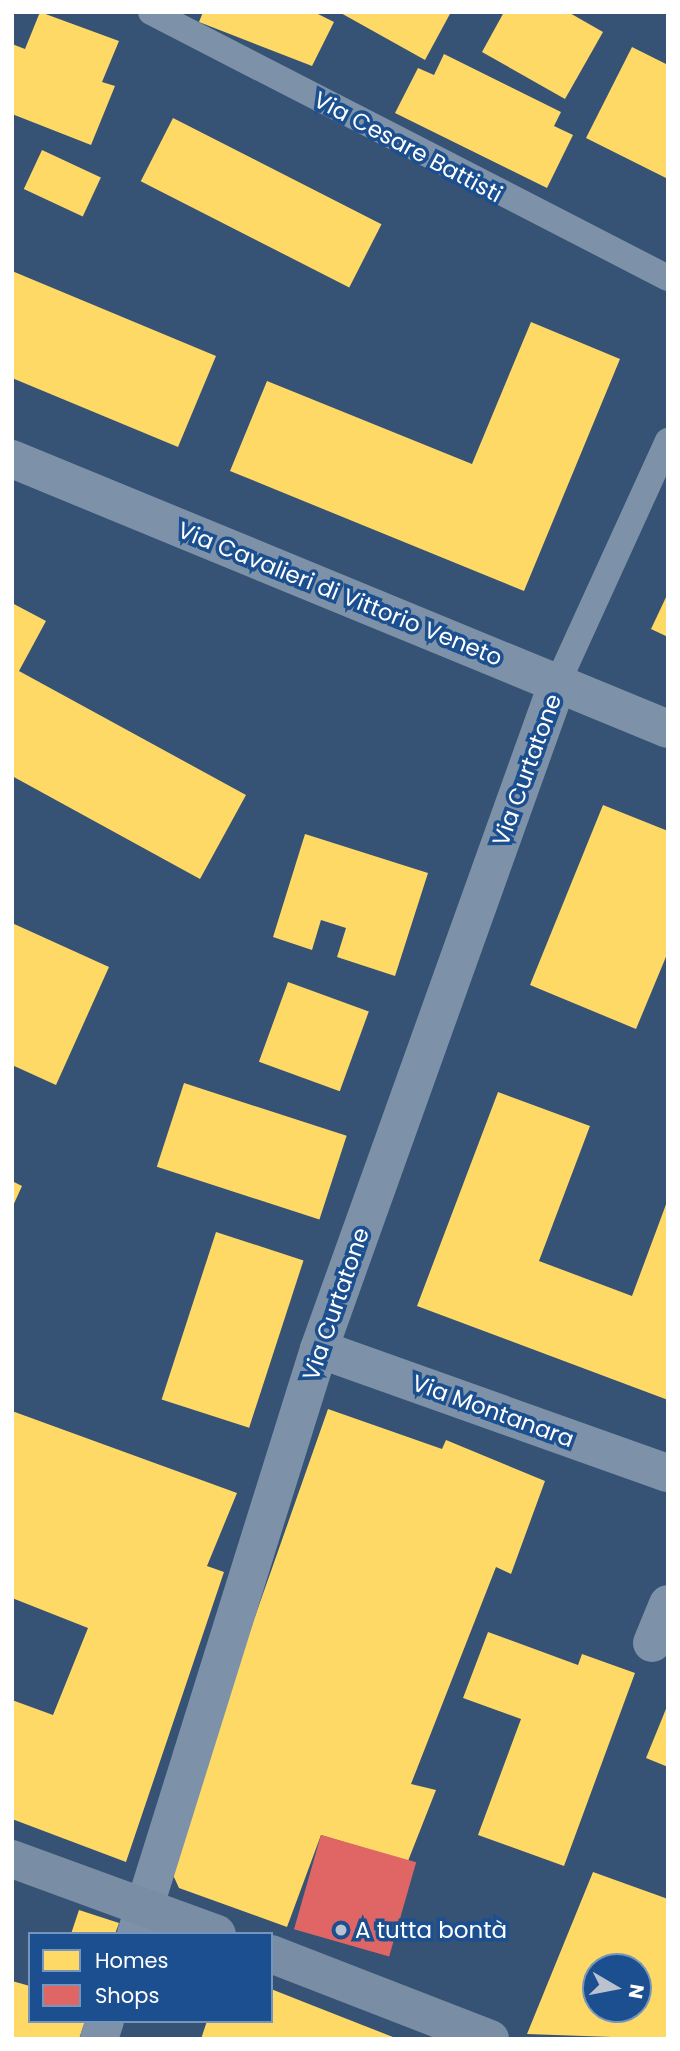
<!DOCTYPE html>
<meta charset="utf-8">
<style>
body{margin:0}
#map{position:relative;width:680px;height:2051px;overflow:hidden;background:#365274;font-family:Poppins,sans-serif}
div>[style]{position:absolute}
.homes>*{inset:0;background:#ffd966;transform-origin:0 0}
.shops>*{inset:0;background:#e06666;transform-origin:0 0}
.lane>*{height:26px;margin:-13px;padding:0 13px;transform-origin:13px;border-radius:13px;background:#7d92a8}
.street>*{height:38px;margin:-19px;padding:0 19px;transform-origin:19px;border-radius:19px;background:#7d92a8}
.secondary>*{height:38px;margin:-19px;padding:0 19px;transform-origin:19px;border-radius:19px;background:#798da4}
.dots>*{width:19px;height:19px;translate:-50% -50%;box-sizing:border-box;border:4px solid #1b4f8f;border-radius:50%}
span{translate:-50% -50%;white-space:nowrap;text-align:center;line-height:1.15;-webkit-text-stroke:7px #1b4f8f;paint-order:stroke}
.street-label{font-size:23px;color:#fff}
.poi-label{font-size:23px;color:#fff}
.left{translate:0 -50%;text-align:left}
.frame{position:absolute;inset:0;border:14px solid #fff;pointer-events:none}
.legend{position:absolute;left:28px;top:1932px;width:245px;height:91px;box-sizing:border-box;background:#1b4f8f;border:2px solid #7695bc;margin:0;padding:9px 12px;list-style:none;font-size:21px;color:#fff}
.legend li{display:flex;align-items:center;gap:14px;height:35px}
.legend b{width:35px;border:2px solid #7695bc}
.north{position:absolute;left:582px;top:1953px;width:70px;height:70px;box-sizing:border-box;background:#1b4f8f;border:2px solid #7695bc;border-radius:50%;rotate:100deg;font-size:19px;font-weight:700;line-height:28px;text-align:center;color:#fff}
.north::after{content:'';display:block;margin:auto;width:24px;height:32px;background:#b9c2ce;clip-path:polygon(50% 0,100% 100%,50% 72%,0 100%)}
</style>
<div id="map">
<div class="homes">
<i style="clip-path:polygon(40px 12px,119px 41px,102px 82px,115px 86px,91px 145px,12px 114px,12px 44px,25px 49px)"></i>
<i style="clip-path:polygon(203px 12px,314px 12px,334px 22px,312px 66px,199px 22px)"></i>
<i style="clip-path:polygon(339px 12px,451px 12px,425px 60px)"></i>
<i style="clip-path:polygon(504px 12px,568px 12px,603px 32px,565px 99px,482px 52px)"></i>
<i style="clip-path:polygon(632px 47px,668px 65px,668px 179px,586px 138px)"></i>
<i style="clip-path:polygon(444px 54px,561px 112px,554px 126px,573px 135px,547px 188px,395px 113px,418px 68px,434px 75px)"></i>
<i style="left:173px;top:118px;width:234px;height:71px;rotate:27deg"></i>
<i style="left:42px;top:150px;width:65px;height:43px;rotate:25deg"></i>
<i style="clip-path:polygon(12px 271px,216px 356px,178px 447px,12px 378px)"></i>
<i style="clip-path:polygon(531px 322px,620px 359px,524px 591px,230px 471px,267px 381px,472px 464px)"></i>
<i style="clip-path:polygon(668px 593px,668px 637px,651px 629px)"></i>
<i style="clip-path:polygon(12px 603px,46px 621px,19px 671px,246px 795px,200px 879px,12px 776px)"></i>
<i style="clip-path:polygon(603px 805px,668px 831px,668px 952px,636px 1029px,530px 985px)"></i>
<i style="clip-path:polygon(305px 834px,428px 873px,395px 976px,337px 957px,346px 928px,321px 920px,312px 950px,273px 937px)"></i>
<i style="clip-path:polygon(12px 923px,109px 967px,56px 1085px,12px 1065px)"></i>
<i style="left:288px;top:982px;width:86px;height:85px;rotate:20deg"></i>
<i style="left:184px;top:1083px;width:171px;height:88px;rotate:18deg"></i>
<i style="clip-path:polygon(498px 1092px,590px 1126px,539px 1261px,632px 1296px,668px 1199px,668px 1400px,417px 1306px)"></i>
<i style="clip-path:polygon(12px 1181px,22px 1186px,12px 1208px)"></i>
<i style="left:216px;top:1232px;width:92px;height:176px;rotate:18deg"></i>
<i style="clip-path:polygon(328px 1409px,442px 1449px,446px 1440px,545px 1481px,511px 1574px,496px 1567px,411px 1784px,436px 1790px,408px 1861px,321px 1835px,287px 1927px,179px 1888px,168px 1864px)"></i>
<i style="clip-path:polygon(12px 1411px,237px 1493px,207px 1566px,224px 1572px,126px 1862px,12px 1819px,12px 1700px,53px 1715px,88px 1628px,12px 1598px)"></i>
<i style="clip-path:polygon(488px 1632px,578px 1665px,582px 1654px,635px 1673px,564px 1866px,478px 1835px,521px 1719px,463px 1698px)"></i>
<i style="clip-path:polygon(668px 1704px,668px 1767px,646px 1758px)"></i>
<i style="clip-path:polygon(evenodd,593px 1872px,668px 1899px,668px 2039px,527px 2034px,593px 1872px,596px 1967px,638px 1967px,638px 2009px,596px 2009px,596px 1967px)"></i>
<i style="clip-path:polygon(79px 1910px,119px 1923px,115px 1934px,71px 1934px)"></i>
<i style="clip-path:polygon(12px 1981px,30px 1986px,30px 2021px,85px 2021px,79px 2039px,12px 2039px)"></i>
<i style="clip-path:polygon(271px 1989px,314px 2006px,398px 2039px,201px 2039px,207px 2021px,271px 2021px)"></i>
</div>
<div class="shops">
<i style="left:321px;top:1835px;width:99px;height:98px;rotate:16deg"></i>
</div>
<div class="lane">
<i style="left:151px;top:12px;width:581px;rotate:27.23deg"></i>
<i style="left:558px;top:682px;width:265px;rotate:-65.5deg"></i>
</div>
<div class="street">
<i style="left:12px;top:459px;width:709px;rotate:22.37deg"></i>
<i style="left:319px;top:1349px;width:370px;rotate:19.6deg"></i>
<i style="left:652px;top:1643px;width:42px;rotate:-67.7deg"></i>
<i style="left:136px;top:1934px;width:613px;rotate:-72.63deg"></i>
<i style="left:319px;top:1349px;width:709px;rotate:-70.29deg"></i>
<i style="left:99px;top:2039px;width:19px;rotate:-72deg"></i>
</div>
<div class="secondary">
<i style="left:12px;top:1859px;width:218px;rotate:20.1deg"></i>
<i style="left:271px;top:1954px;width:235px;rotate:21.2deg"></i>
</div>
<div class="dots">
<i style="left:341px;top:1930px;background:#b9c2ce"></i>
</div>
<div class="street-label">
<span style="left:408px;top:147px;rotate:28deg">Via Cesare Battisti</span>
<span style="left:340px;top:594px;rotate:22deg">Via Cavalieri di Vittorio Veneto</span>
<span style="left:527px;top:770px;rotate:-70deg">Via Curtatone</span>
<span style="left:336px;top:1304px;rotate:-71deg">Via Curtatone</span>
<span style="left:493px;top:1411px;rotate:20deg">Via Montanara</span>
</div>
<div class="poi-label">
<span class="left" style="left:355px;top:1930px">A tutta bontà</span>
</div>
<div class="frame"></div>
<ul class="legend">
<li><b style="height:19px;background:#ffd966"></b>Homes</li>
<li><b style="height:19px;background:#e06666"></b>Shops</li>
</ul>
<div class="north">N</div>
</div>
